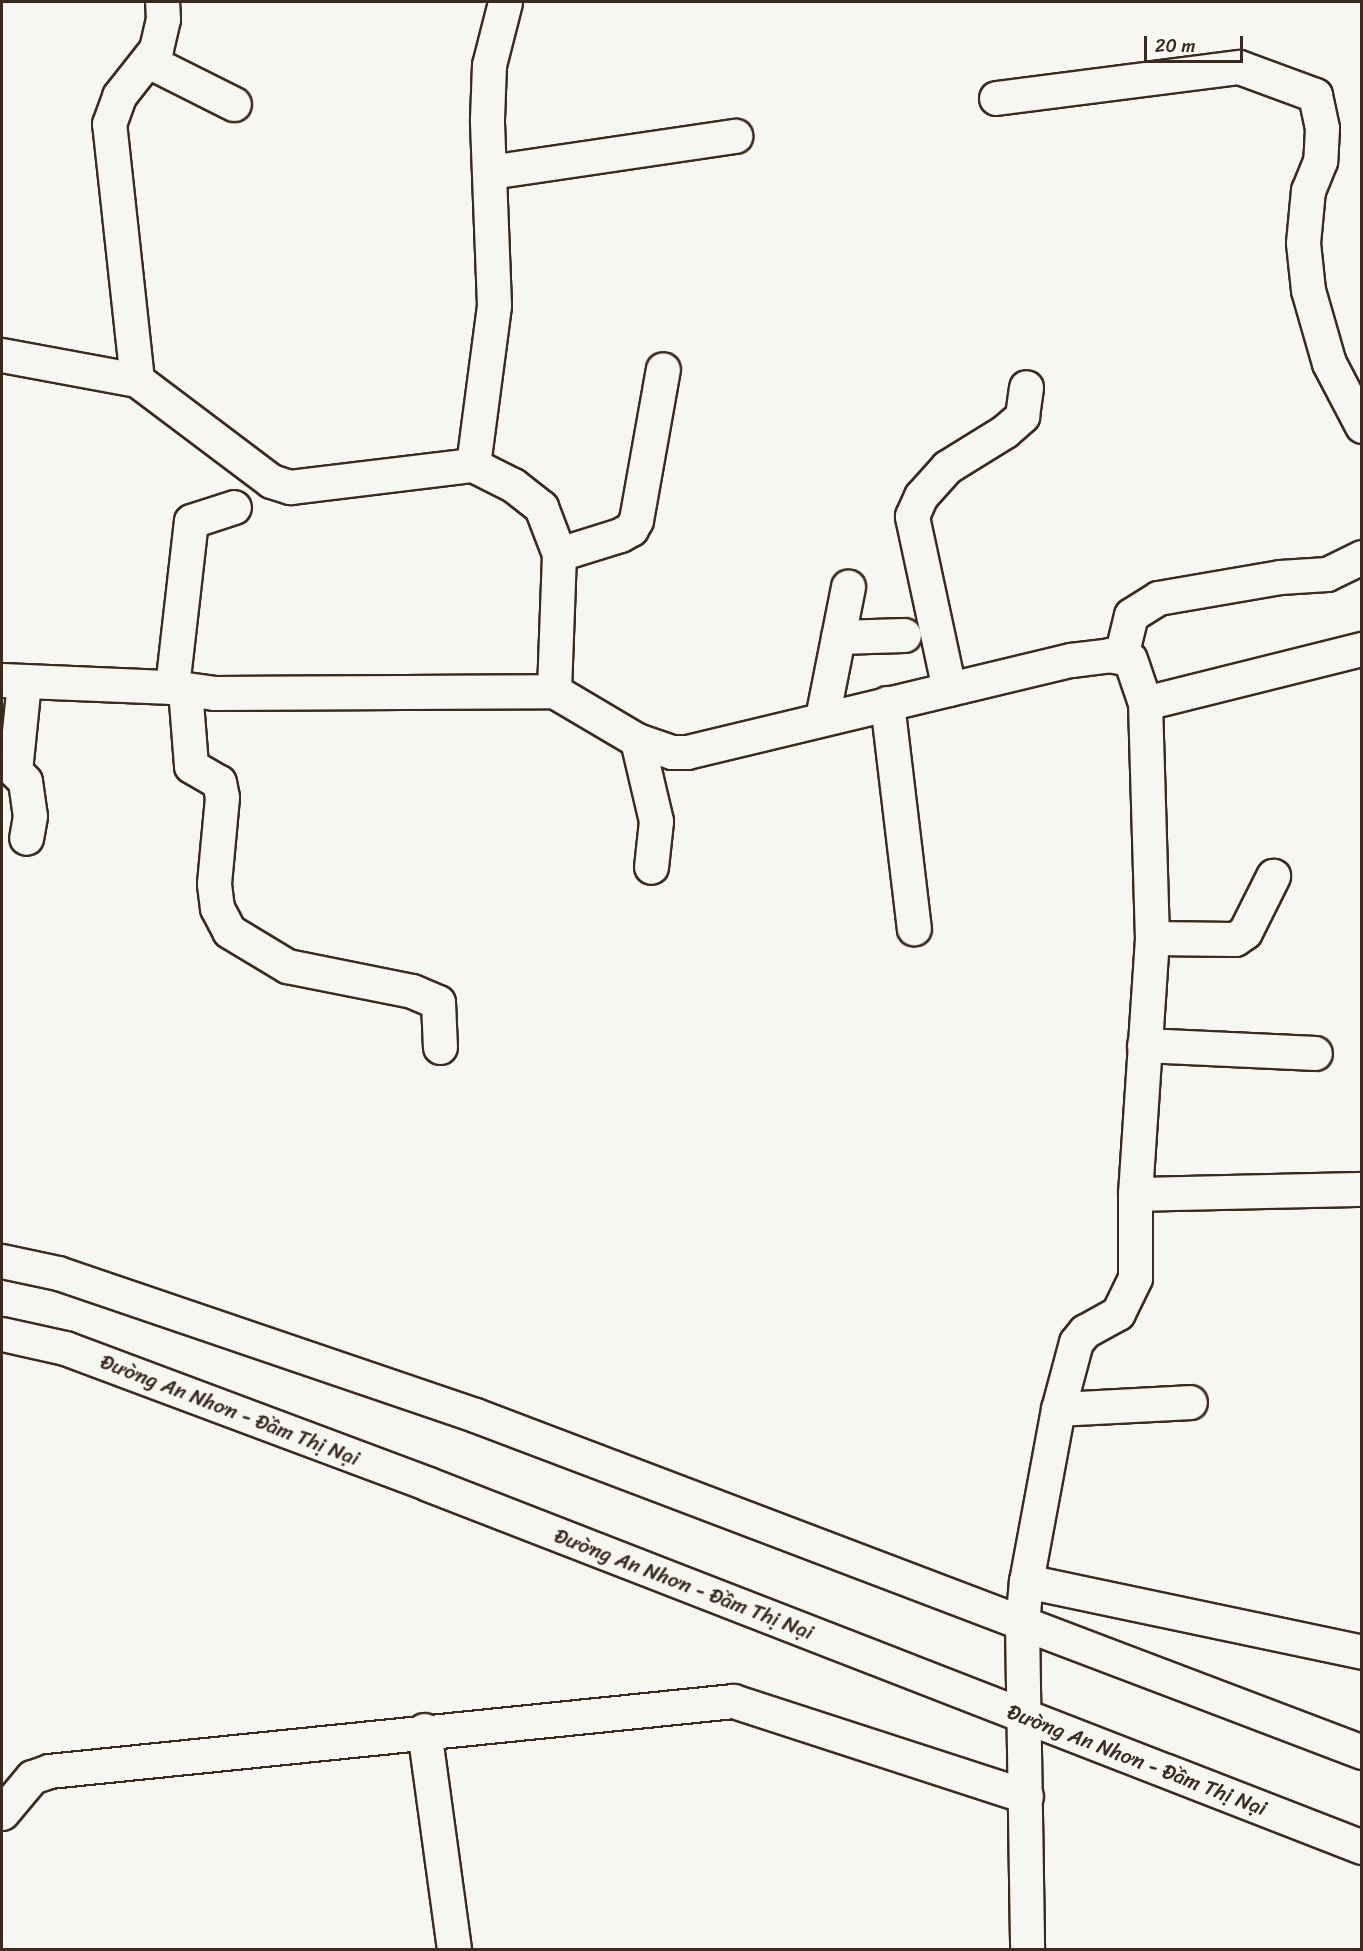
<!DOCTYPE html>
<meta charset="utf-8">
<style>
body{margin:0}
#map{position:relative;width:1363px;height:1951px;overflow:hidden;background:#f6f6f2;font-family:Sriracha,sans-serif}
div>[style]{position:absolute}
.roads{filter:drop-shadow(2px 0 #3b2a1e) drop-shadow(-2px 0 #3b2a1e) drop-shadow(0 2px #3b2a1e) drop-shadow(0 -2px #3b2a1e)}
.minor>*{height:33px;margin:-16.5px;padding:0 16.5px;transform-origin:16.5px;border-radius:16.5px;background:#f6f6f2}
.major>*{height:33px;margin:-16.5px;padding:0 16.5px;transform-origin:16.5px;border-radius:16.5px;background:#f6f6f2}
span{translate:-50% -50%;white-space:nowrap;text-align:center;line-height:1.15;-webkit-text-stroke:4.5px #f6f6f2;paint-order:stroke}
.street-label{font-size:21px;color:#3b2a1e}
.frame{position:absolute;inset:0;border:3px solid #3b2a1e;pointer-events:none}
.scale{position:absolute;left:1144px;top:36px;width:99px;height:27px;box-sizing:border-box;border:3px solid #3b2a1e;border-top:0;padding-left:8px;font-size:18px;line-height:21px;white-space:nowrap;color:#3b2a1e;-webkit-text-stroke:4px #f6f6f2;paint-order:stroke}
</style>
<div id="map">
<div class="roads">
<div class="minor">
<i style="left:148px;top:61px;width:96px;rotate:26.6deg"></i>
<i style="left:996px;top:98px;width:245px;rotate:-7.3deg"></i>
<i style="left:1239px;top:67px;width:81px;rotate:20.2deg"></i>
<i style="left:1315px;top:95px;width:34px;rotate:78deg"></i>
<i style="left:1322px;top:128px;width:33px;rotate:93deg"></i>
<i style="left:1320px;top:161px;width:31px;rotate:112deg"></i>
<i style="left:1308px;top:190px;width:53px;rotate:95.4deg"></i>
<i style="left:1303px;top:243px;width:47px;rotate:83.9deg"></i>
<i style="left:1308px;top:290px;width:76px;rotate:74deg"></i>
<i style="left:1329px;top:363px;width:71px;rotate:62.4deg"></i>
<i style="left:490px;top:172px;width:248px;rotate:-8.4deg"></i>
<i style="left:2px;top:355px;width:137px;rotate:10.5deg"></i>
<i style="left:137px;top:380px;width:168px;rotate:37deg"></i>
<i style="left:271px;top:481px;width:20px;rotate:18deg"></i>
<i style="left:290px;top:487px;width:184px;rotate:-6.9deg"></i>
<i style="left:473px;top:465px;width:45px;rotate:26.6deg"></i>
<i style="left:513px;top:485px;width:36px;rotate:38deg"></i>
<i style="left:541px;top:507px;width:50px;rotate:69deg"></i>
<i style="left:559px;top:554px;width:137px;rotate:92.1deg"></i>
<i style="left:137px;top:380px;width:258px;rotate:-96.2deg"></i>
<i style="left:109px;top:124px;width:30px;rotate:-70deg"></i>
<i style="left:119px;top:96px;width:60px;rotate:-51.8deg"></i>
<i style="left:156px;top:49px;width:31px;rotate:-77deg"></i>
<i style="left:163px;top:19px;width:17px;rotate:-93deg"></i>
<i style="left:473px;top:465px;width:161px;rotate:-82.5deg"></i>
<i style="left:494px;top:305px;width:186px;rotate:-92.2deg"></i>
<i style="left:487px;top:119px;width:54px;rotate:-87.9deg"></i>
<i style="left:489px;top:65px;width:65px;rotate:-75.7deg"></i>
<i style="left:559px;top:554px;width:64px;rotate:-17.3deg"></i>
<i style="left:620px;top:535px;width:13px;rotate:-29deg"></i>
<i style="left:631px;top:529px;width:10px;rotate:-61deg"></i>
<i style="left:636px;top:520px;width:153px;rotate:-79.9deg"></i>
<i style="left:838px;top:637px;width:66px;rotate:-1.7deg"></i>
<i style="left:1121px;top:656px;width:42px;rotate:-76.3deg"></i>
<i style="left:1131px;top:615px;width:32px;rotate:-32deg"></i>
<i style="left:1158px;top:598px;width:124px;rotate:-9.8deg"></i>
<i style="left:1280px;top:577px;width:47px;rotate:-3.7deg"></i>
<i style="left:1327px;top:574px;width:39px;rotate:-26deg"></i>
<i style="left:2px;top:680px;width:170px;rotate:2.4deg"></i>
<i style="left:172px;top:687px;width:42px;rotate:8.1deg"></i>
<i style="left:214px;top:693px;width:340px;rotate:-0.3deg"></i>
<i style="left:554px;top:691px;width:96px;rotate:30.6deg"></i>
<i style="left:637px;top:740px;width:37px;rotate:19deg"></i>
<i style="left:672px;top:752px;width:15px"></i>
<i style="left:687px;top:752px;width:395px;rotate:-13.5deg"></i>
<i style="left:1071px;top:660px;width:38px;rotate:-7deg"></i>
<i style="left:1109px;top:655px;width:21px;rotate:11deg"></i>
<i style="left:1130px;top:659px;width:46px;rotate:71.2deg"></i>
<i style="left:1145px;top:703px;width:235px;rotate:88.3deg"></i>
<i style="left:1152px;top:938px;width:257px;rotate:93.8deg"></i>
<i style="left:1135px;top:1194px;width:84px;rotate:90deg"></i>
<i style="left:1135px;top:1278px;width:39px;rotate:116deg"></i>
<i style="left:1118px;top:1313px;width:38px;rotate:151deg"></i>
<i style="left:1085px;top:1331px;width:14px;rotate:129deg"></i>
<i style="left:1076px;top:1342px;width:69px;rotate:105deg"></i>
<i style="left:1058px;top:1409px;width:175px;rotate:100.5deg"></i>
<i style="left:1026px;top:1581px;width:42px;rotate:95.4deg"></i>
<i style="left:1022px;top:1623px;width:327px;rotate:89.1deg"></i>
<i style="left:24px;top:682px;width:89px;rotate:95.8deg"></i>
<i style="left:15px;top:771px;width:14px;rotate:45deg"></i>
<i style="left:25px;top:781px;width:35px;rotate:82deg"></i>
<i style="left:30px;top:816px;width:22px;rotate:100deg"></i>
<i style="left:172px;top:687px;width:167px;rotate:-83.5deg"></i>
<i style="left:191px;top:521px;width:45px;rotate:-18deg"></i>
<i style="left:185px;top:689px;width:77px;rotate:85.5deg"></i>
<i style="left:191px;top:766px;width:32px;rotate:30deg"></i>
<i style="left:219px;top:782px;width:15px;rotate:79deg"></i>
<i style="left:222px;top:797px;width:87px;rotate:95.3deg"></i>
<i style="left:214px;top:884px;width:24px;rotate:83deg"></i>
<i style="left:217px;top:908px;width:26px;rotate:62deg"></i>
<i style="left:229px;top:931px;width:68px;rotate:31.1deg"></i>
<i style="left:287px;top:966px;width:127px;rotate:11.3deg"></i>
<i style="left:412px;top:991px;width:28px;rotate:23deg"></i>
<i style="left:438px;top:1002px;width:45px;rotate:87.5deg"></i>
<i style="left:949px;top:689px;width:177px;rotate:-102.1deg"></i>
<i style="left:912px;top:516px;width:22px;rotate:-66deg"></i>
<i style="left:921px;top:496px;width:39px;rotate:-48deg"></i>
<i style="left:947px;top:467px;width:68px;rotate:-31.8deg"></i>
<i style="left:1005px;top:431px;width:23px;rotate:-41deg"></i>
<i style="left:1022px;top:416px;width:29px;rotate:-82deg"></i>
<i style="left:887px;top:703px;width:227px;rotate:83.2deg"></i>
<i style="left:1145px;top:703px;width:224px;rotate:-14deg"></i>
<i style="left:822px;top:718px;width:134px;rotate:-78.8deg"></i>
<i style="left:637px;top:740px;width:83px;rotate:76.8deg"></i>
<i style="left:656px;top:821px;width:46px;rotate:96.2deg"></i>
<i style="left:1152px;top:938px;width:83px;rotate:0.7deg"></i>
<i style="left:1235px;top:939px;width:12px;rotate:-35deg"></i>
<i style="left:1245px;top:932px;width:63px;rotate:-63.4deg"></i>
<i style="left:1144px;top:1045px;width:171px;rotate:2.7deg"></i>
<i style="left:1135px;top:1194px;width:227px;rotate:-1.3deg"></i>
<i style="left:1058px;top:1409px;width:132px;rotate:-3deg"></i>
<i style="left:1026px;top:1581px;width:343px;rotate:11.9deg"></i>
<i style="left:424px;top:1730px;width:222px;rotate:82.2deg"></i>
<i style="left:2px;top:1813px;width:47px;rotate:-50.2deg"></i>
<i style="left:32px;top:1777px;width:18px;rotate:-19deg"></i>
<i style="left:49px;top:1771px;width:688px;rotate:-5.84deg"></i>
<i style="left:733px;top:1701px;width:308px;rotate:18deg"></i>
</div>
<div class="major">
<i style="left:2px;top:1261px;width:57px;rotate:12.1deg"></i>
<i style="left:58px;top:1273px;width:441px;rotate:18.8deg"></i>
<i style="left:475px;top:1415px;width:949px;rotate:20.8deg"></i>
<i style="left:2px;top:1334px;width:65px;rotate:12.5deg"></i>
<i style="left:65px;top:1348px;width:388px;rotate:20.5deg"></i>
<i style="left:428px;top:1484px;width:1002px;rotate:21.24deg"></i>
</div>
</div>
<div class="street-label">
<span style="left:230px;top:1410px;rotate:21deg">Đường An Nhơn - Đầm Thị Nại</span>
<span style="left:684px;top:1584px;rotate:21deg">Đường An Nhơn - Đầm Thị Nại</span>
<span style="left:1137px;top:1760px;rotate:21deg">Đường An Nhơn - Đầm Thị Nại</span>
</div>
<div class="frame"></div>
<div class="scale">20 m</div>
</div>
